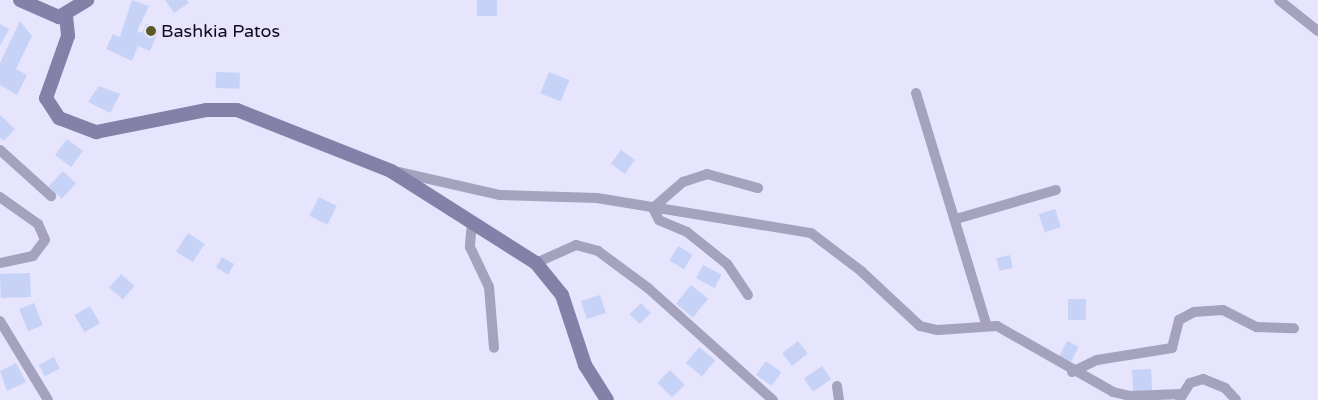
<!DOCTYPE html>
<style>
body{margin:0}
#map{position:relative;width:1318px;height:400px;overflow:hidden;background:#e7e4fd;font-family:"Varela Round",sans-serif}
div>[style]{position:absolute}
.building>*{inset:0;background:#c6d3f7;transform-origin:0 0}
.street>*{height:10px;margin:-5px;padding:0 5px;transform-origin:5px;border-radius:5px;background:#a5a2bd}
.secondary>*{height:14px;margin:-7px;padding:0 7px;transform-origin:7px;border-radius:7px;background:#8580a7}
.dots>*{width:14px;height:14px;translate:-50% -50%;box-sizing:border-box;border:2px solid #e7e4fd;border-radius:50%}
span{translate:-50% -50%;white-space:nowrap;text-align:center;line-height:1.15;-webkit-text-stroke:4.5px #e7e4fd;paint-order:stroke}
.poi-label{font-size:18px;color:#0f0b20}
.left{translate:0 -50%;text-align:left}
</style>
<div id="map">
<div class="building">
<i style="clip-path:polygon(132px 0,149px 6px,137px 31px,142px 33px,146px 24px,159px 30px,150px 51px,138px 46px,132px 61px,106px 49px,113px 34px,120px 37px)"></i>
<i style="clip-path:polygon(165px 0,187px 0,189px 3px,174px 13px)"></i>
<i style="left:477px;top:0;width:20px;height:16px"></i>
<i style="clip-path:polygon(20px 21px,32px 36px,16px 69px,27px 75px,17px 95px,0 85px,0 63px)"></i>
<i style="clip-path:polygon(0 24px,9px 29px,0 46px)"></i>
<i style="left:216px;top:72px;width:24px;height:16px;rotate:2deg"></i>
<i style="left:549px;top:72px;width:22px;height:23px;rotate:22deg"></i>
<i style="clip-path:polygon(99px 86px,120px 94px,110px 113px,88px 102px)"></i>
<i style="clip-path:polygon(0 115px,15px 129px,4px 141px,0 138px)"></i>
<i style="left:67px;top:139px;width:20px;height:20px;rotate:37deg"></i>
<i style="left:621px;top:150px;width:17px;height:17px;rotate:36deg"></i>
<i style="left:63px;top:171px;width:18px;height:21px;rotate:43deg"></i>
<i style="left:319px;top:197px;width:20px;height:21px;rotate:27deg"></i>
<i style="left:1055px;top:209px;width:19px;height:17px;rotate:72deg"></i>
<i style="left:188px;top:233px;width:20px;height:22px;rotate:33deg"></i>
<i style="left:678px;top:246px;width:17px;height:17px;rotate:31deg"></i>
<i style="left:1010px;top:255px;width:13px;height:14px;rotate:77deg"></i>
<i style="left:222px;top:257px;width:14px;height:12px;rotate:30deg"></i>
<i style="left:703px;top:265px;width:21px;height:15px;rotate:28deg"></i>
<i style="left:30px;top:273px;width:24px;height:30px;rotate:88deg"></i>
<i style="left:121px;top:274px;width:18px;height:18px;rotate:41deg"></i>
<i style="left:691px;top:285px;width:22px;height:24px;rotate:39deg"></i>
<i style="left:600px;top:295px;width:19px;height:20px;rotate:72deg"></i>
<i style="left:1068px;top:299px;width:18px;height:21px"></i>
<i style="left:34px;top:303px;width:24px;height:16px;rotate:68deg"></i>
<i style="left:641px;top:303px;width:14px;height:16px;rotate:45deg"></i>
<i style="left:90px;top:306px;width:20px;height:18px;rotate:60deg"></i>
<i style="left:798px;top:341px;width:16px;height:20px;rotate:52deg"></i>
<i style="left:1067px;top:341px;width:13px;height:17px;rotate:27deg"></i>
<i style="left:699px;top:347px;width:21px;height:21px;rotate:39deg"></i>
<i style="left:54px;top:357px;width:13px;height:17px;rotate:63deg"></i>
<i style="left:766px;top:361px;width:19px;height:17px;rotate:36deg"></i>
<i style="clip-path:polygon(16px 363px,26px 382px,7px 391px,0 371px)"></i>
<i style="left:822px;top:366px;width:16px;height:22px;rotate:55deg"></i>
<i style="left:1151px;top:369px;width:22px;height:19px;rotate:87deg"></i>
<i style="left:670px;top:370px;width:21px;height:18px;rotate:45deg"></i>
</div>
<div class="street">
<i style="left:1279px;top:0;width:50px;rotate:38.5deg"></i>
<i style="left:916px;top:93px;width:241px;rotate:73.1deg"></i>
<i style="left:0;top:150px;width:69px;rotate:42deg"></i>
<i style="left:394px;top:171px;width:109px;rotate:12.8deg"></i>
<i style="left:500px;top:195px;width:97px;rotate:1.8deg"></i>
<i style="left:597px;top:198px;width:217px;rotate:9.3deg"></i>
<i style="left:811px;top:233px;width:63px;rotate:37.2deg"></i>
<i style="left:861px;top:271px;width:81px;rotate:43deg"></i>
<i style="left:920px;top:326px;width:18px;rotate:13deg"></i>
<i style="left:938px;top:330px;width:59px;rotate:-3.9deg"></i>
<i style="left:997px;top:326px;width:133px;rotate:29.6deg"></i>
<i style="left:1113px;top:392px;width:17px;rotate:13deg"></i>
<i style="left:1130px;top:396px;width:51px;rotate:-2.2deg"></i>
<i style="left:0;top:197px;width:47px;rotate:35.4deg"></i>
<i style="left:38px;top:224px;width:17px;rotate:66deg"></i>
<i style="left:45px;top:240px;width:20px;rotate:127deg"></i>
<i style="left:33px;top:256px;width:34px;rotate:168deg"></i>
<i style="left:956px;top:219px;width:104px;rotate:-16.2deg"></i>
<i style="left:472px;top:222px;width:25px;rotate:95deg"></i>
<i style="left:470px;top:247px;width:44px;rotate:64.6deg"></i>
<i style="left:489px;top:287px;width:61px;rotate:85.3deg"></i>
<i style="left:536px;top:263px;width:44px;rotate:-24.2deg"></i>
<i style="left:576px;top:245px;width:23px;rotate:15deg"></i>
<i style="left:598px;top:251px;width:62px;rotate:36.5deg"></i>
<i style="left:648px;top:288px;width:168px;rotate:41.9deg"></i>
<i style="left:748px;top:295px;width:37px;rotate:-124deg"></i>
<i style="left:727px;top:264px;width:51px;rotate:-141.3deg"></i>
<i style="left:687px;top:232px;width:30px;rotate:-157deg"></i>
<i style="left:659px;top:220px;width:13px;rotate:-117deg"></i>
<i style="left:653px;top:208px;width:40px;rotate:-41deg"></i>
<i style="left:683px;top:182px;width:25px;rotate:-18deg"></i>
<i style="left:707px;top:174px;width:53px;rotate:15.4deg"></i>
<i style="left:0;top:321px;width:92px;rotate:58.7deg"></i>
<i style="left:1072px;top:372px;width:28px;rotate:-26deg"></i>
<i style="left:1097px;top:360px;width:76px;rotate:-9.1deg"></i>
<i style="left:1172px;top:348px;width:29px;rotate:-76deg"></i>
<i style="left:1179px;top:320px;width:17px;rotate:-28deg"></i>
<i style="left:1194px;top:312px;width:29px;rotate:-4deg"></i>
<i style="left:1223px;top:310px;width:38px;rotate:27deg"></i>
<i style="left:1257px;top:327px;width:37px;rotate:2deg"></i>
<i style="left:837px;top:386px;width:14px;rotate:82deg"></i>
<i style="left:1180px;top:399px;width:19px;rotate:-58deg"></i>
<i style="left:1190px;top:383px;width:14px;rotate:-17deg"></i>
<i style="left:1203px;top:379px;width:24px;rotate:22deg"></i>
<i style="left:1225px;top:388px;width:16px;rotate:47deg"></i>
</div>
<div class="secondary">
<i style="left:20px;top:0;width:43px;rotate:23.6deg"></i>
<i style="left:59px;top:17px;width:33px;rotate:-31deg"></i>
<i style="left:66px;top:16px;width:20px;rotate:84deg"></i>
<i style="left:68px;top:36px;width:66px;rotate:109.5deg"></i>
<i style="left:46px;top:98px;width:24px;rotate:57deg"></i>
<i style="left:59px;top:118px;width:40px;rotate:21deg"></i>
<i style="left:96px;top:132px;width:112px;rotate:-11.3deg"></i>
<i style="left:206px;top:110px;width:31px"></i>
<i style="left:237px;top:110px;width:166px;rotate:21.6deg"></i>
<i style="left:391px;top:171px;width:172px;rotate:32.4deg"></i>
<i style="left:536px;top:263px;width:41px;rotate:50.9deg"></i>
<i style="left:562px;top:295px;width:74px;rotate:71.8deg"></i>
<i style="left:585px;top:365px;width:41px;rotate:57.8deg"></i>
</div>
<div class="dots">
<i style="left:151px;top:31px;background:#585a27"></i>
</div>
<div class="poi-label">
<span class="left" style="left:161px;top:31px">Bashkia Patos</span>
</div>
</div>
